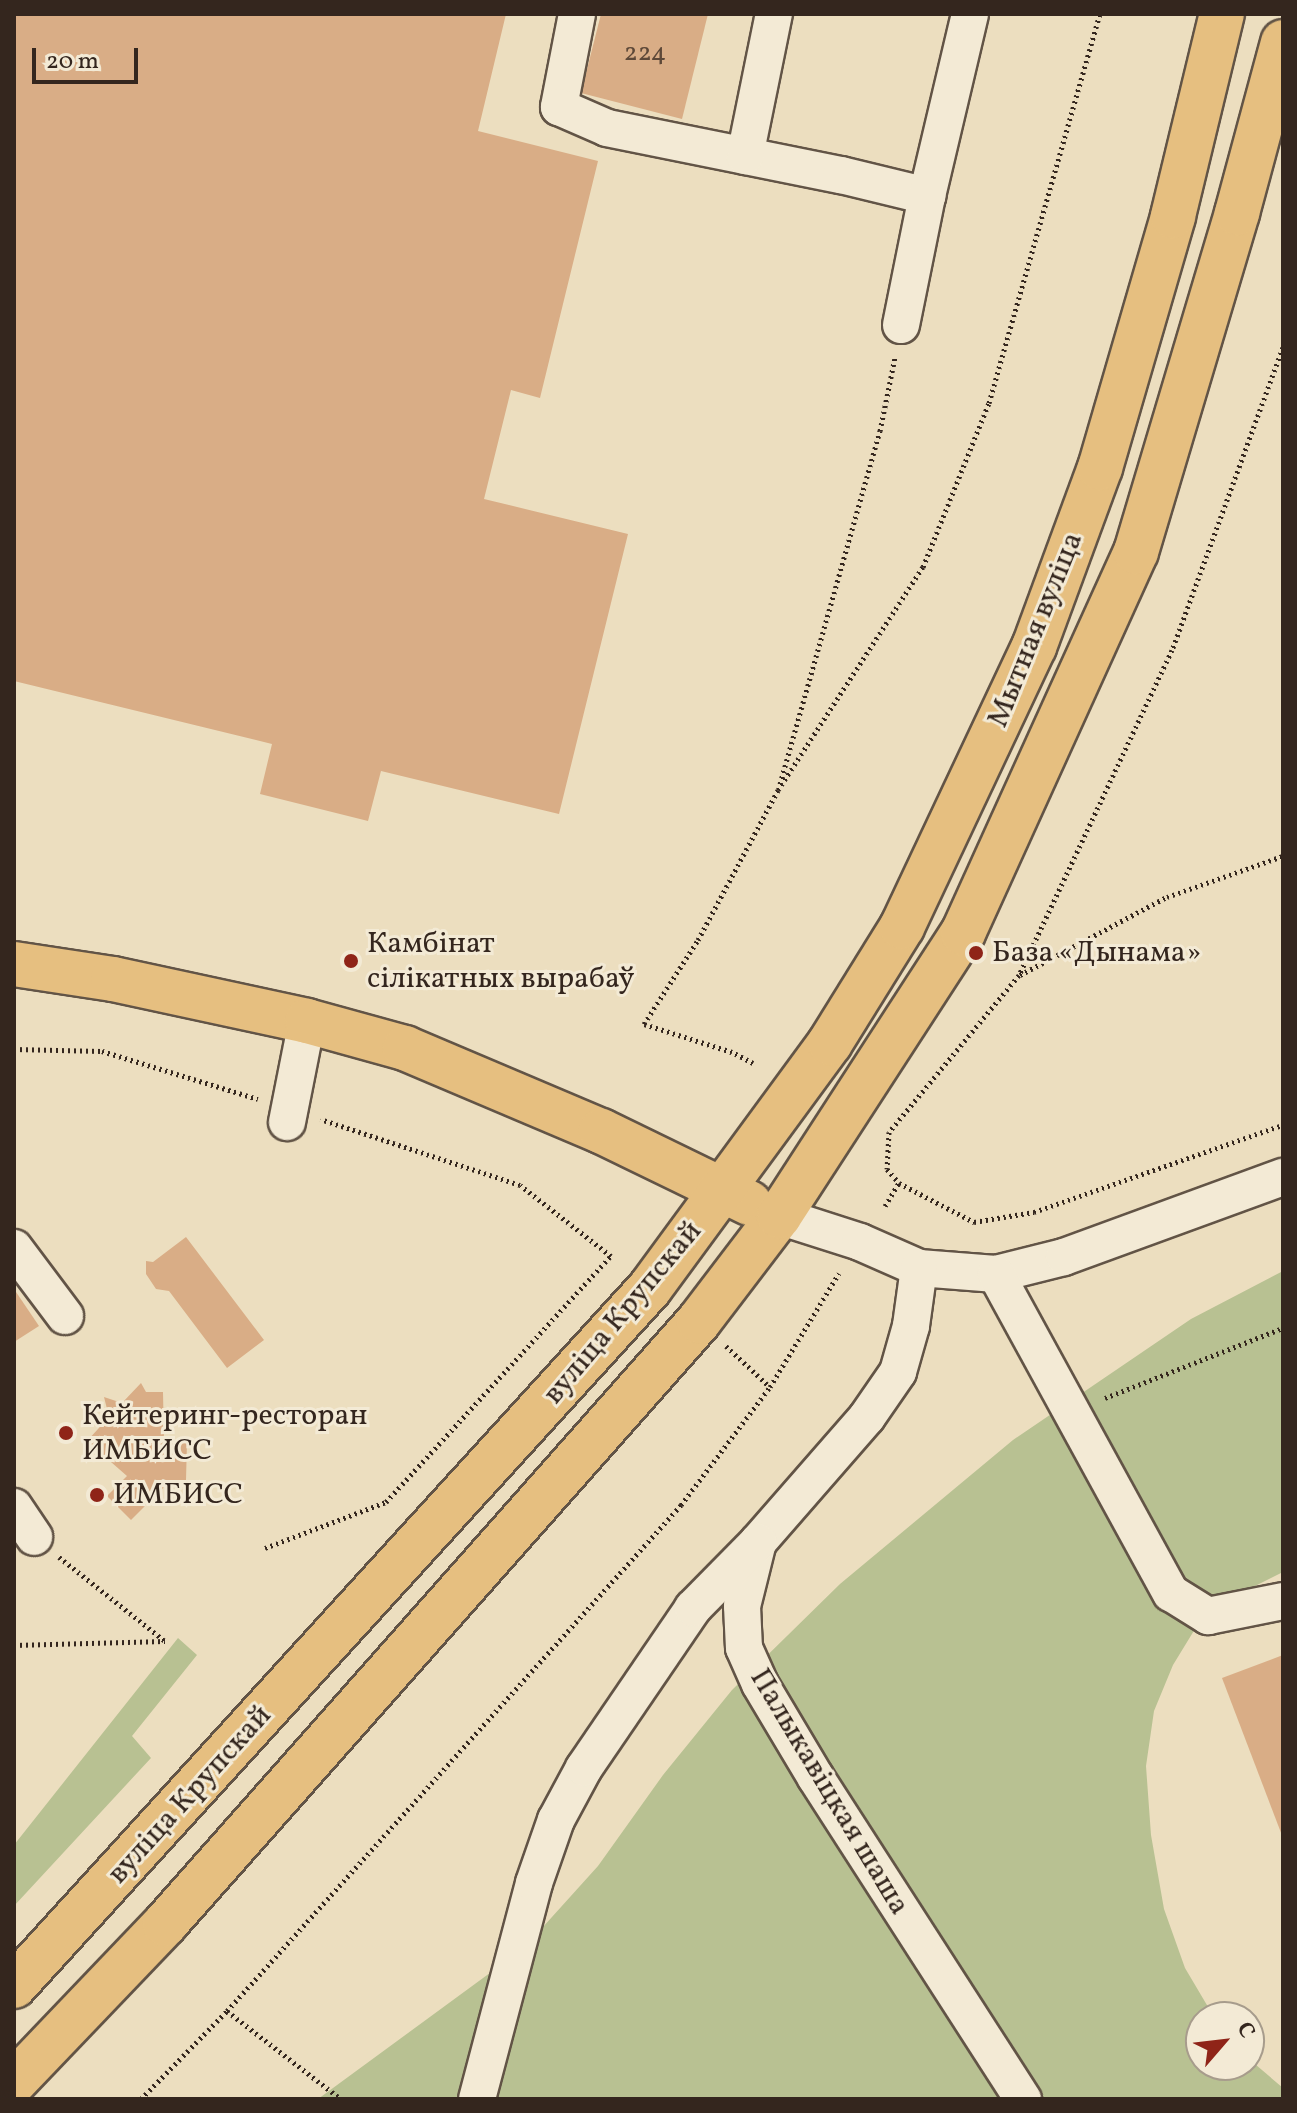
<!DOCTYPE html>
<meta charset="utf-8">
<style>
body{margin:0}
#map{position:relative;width:1297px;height:2113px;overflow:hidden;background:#ecdebf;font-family:Vollkorn,serif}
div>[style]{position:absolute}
.green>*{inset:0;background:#b8c192}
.building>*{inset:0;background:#d9ad86}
.path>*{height:5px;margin-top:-2.5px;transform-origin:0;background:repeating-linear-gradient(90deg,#34261e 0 2px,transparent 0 6px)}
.roads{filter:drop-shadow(2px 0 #625446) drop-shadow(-2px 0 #625446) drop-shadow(0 2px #625446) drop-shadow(0 -2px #625446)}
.minor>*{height:36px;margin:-18px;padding:0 18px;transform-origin:18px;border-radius:18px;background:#f3ead5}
.major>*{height:44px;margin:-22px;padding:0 22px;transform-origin:22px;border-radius:22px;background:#e6bf80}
.dots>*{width:22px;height:22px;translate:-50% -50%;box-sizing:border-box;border:4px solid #f3ead5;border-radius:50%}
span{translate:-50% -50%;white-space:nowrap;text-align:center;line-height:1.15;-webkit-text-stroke:6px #f3ead5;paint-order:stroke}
.number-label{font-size:26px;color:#5d4838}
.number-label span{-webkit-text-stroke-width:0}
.street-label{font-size:30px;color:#34261e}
.poi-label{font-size:30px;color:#34261e}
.left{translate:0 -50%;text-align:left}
.frame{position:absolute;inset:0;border:16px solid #34261e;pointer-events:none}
.north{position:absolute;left:1185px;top:2001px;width:80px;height:80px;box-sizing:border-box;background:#f3ead5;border:2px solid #a79c8c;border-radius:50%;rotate:62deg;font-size:22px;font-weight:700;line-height:32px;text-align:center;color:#34261e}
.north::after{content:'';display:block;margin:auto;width:28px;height:36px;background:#8f2418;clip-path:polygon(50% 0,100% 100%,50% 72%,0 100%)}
.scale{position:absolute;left:32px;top:48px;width:106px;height:36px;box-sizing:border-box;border:4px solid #34261e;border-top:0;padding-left:10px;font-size:24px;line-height:28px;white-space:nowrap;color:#34261e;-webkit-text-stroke:6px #f3ead5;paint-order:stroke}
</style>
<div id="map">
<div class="green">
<i style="clip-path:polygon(1283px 1271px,1283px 1572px,1245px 1591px,1195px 1629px,1173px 1665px,1154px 1711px,1146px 1766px,1151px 1835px,1164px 1909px,1185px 1968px,1214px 2017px,1201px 2017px,1201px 2065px,1249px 2065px,1249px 2059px,1283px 2088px,1283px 2099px,318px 2099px,524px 1948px,598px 1866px,663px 1775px,732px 1690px,840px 1584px,1013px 1440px,1191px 1319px)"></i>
<i style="clip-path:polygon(178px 1638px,197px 1655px,132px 1736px,151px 1758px,14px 1906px,14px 1845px)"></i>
</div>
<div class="building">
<i style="clip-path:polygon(14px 14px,506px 14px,478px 131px,598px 161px,540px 398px,511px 390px,484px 499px,628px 534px,559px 814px,381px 771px,368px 821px,260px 794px,272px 744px,14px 681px)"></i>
<i style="clip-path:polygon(601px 14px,708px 14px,682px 119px,581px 93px)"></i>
<i style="clip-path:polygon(186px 1237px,264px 1340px,227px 1368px,169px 1291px,156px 1289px,146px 1274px,146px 1261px,153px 1262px)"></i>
<i style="clip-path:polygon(14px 1289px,39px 1326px,14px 1342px)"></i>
<i style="clip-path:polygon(141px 1383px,146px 1392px,163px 1392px,164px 1442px,187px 1442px,186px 1480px,171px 1480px,131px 1520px,107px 1496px,127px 1476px,87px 1441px,109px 1417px,104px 1397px,122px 1403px)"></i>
<i style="clip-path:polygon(1283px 1655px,1283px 1838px,1222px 1678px)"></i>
</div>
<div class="path">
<i style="left:1283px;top:347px;width:323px;rotate:110.1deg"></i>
<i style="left:1172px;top:650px;width:359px;rotate:115.2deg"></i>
<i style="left:1019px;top:975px;width:204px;rotate:129.6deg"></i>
<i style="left:889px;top:1132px;width:37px;rotate:93deg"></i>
<i style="left:887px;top:1169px;width:18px;rotate:49deg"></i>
<i style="left:899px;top:1183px;width:85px;rotate:27.5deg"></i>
<i style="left:974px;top:1222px;width:61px;rotate:-9.5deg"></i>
<i style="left:1034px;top:1212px;width:264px;rotate:-19.3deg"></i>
<i style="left:780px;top:784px;width:367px;rotate:-74.2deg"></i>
<i style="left:880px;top:431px;width:76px;rotate:-78.5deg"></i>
<i style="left:1020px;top:975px;width:166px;rotate:-28deg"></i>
<i style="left:1167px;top:897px;width:123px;rotate:-19.5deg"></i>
<i style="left:14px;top:1049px;width:88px;rotate:1.3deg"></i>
<i style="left:102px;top:1051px;width:163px;rotate:17.1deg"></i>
<i style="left:753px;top:1063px;width:24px;rotate:-152deg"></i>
<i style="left:732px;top:1052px;width:92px;rotate:-162.3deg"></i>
<i style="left:644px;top:1024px;width:100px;rotate:-57.3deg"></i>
<i style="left:698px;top:940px;width:170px;rotate:-61.9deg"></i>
<i style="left:778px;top:790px;width:266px;rotate:-57deg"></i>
<i style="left:923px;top:567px;width:177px;rotate:-68.1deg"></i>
<i style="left:989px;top:403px;width:405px;rotate:-74.1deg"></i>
<i style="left:885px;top:1206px;width:27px;rotate:-59deg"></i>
<i style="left:726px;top:1346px;width:60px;rotate:43deg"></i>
<i style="left:770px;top:1387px;width:133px;rotate:-58.8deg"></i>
<i style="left:1105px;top:1398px;width:191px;rotate:-21.5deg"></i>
<i style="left:265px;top:1548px;width:129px;rotate:-20.8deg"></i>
<i style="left:386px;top:1502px;width:333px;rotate:-47.6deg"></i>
<i style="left:611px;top:1256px;width:115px;rotate:-142deg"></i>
<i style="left:520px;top:1185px;width:210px;rotate:-161.7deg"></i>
<i style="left:59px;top:1557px;width:135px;rotate:38.4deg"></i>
<i style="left:14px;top:1645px;width:151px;rotate:-1.5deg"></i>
<i style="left:227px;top:2011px;width:144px;rotate:37.7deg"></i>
<i style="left:141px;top:2099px;width:123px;rotate:-45.7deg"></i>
<i style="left:227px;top:2011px;width:680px;rotate:-48.1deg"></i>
<i style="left:681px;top:1505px;width:148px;rotate:-53deg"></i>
</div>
<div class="roads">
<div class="minor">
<i style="left:577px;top:14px;width:95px;rotate:101deg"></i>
<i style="left:559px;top:107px;width:52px;rotate:23.6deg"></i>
<i style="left:607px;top:128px;width:239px;rotate:11.4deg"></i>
<i style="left:841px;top:175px;width:89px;rotate:13.7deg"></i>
<i style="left:745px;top:156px;width:145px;rotate:-78.5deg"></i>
<i style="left:901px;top:325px;width:132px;rotate:-78.6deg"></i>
<i style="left:927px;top:196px;width:187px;rotate:-76.7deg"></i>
<i style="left:287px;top:1122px;width:103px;rotate:-78.8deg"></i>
<i style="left:779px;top:1216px;width:85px;rotate:17.8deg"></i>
<i style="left:860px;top:1242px;width:64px;rotate:23.8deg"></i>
<i style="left:919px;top:1268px;width:77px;rotate:4.5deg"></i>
<i style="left:996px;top:1274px;width:70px;rotate:-14deg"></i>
<i style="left:1064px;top:1257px;width:233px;rotate:-20.1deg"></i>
<i style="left:14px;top:1248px;width:85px;rotate:53.1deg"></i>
<i style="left:919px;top:1268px;width:59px;rotate:97.9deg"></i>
<i style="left:911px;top:1326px;width:48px;rotate:105.8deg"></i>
<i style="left:898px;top:1372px;width:55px;rotate:124.6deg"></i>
<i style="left:867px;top:1417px;width:166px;rotate:131.1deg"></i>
<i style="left:758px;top:1542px;width:66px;rotate:104deg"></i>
<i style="left:742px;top:1606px;width:42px;rotate:87.3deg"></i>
<i style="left:744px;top:1648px;width:39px;rotate:66deg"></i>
<i style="left:760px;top:1684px;width:109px;rotate:59.2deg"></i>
<i style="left:816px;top:1778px;width:382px;rotate:57.2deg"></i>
<i style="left:996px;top:1274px;width:364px;rotate:61.3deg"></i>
<i style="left:1171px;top:1593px;width:44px;rotate:31.9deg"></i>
<i style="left:1208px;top:1616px;width:76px;rotate:-11.3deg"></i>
<i style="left:14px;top:1507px;width:36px;rotate:56deg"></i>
<i style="left:477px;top:2099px;width:223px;rotate:-75.2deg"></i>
<i style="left:534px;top:1883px;width:67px;rotate:-70.8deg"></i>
<i style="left:556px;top:1820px;width:59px;rotate:-61.7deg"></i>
<i style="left:584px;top:1768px;width:194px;rotate:-55.7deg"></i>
<i style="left:693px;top:1608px;width:93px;rotate:-45.4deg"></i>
</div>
<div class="major">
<i style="left:14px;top:964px;width:100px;rotate:8.6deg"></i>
<i style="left:113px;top:979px;width:198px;rotate:12.2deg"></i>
<i style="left:307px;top:1021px;width:102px;rotate:15.4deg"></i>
<i style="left:405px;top:1048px;width:213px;rotate:23deg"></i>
<i style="left:601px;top:1131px;width:165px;rotate:25.9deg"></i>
<i style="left:14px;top:1986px;width:944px;rotate:-47.66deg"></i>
<i style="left:650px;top:1288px;width:304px;rotate:-53.7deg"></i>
<i style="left:830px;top:1043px;width:137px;rotate:-58.2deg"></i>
<i style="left:902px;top:927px;width:310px;rotate:-64.8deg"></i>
<i style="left:1034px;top:647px;width:191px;rotate:-69.8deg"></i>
<i style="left:1100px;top:468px;width:262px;rotate:-73.8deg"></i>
<i style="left:1173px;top:216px;width:208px;rotate:-76.4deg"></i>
<i style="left:14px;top:2082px;width:219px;rotate:-46.3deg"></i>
<i style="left:165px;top:1924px;width:805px;rotate:-48.47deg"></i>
<i style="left:699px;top:1321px;width:132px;rotate:-52.7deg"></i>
<i style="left:779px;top:1216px;width:338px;rotate:-57deg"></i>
<i style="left:963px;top:933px;width:418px;rotate:-65.6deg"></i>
<i style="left:1136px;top:552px;width:354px;rotate:-73.4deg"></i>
<i style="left:1237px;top:213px;width:177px;rotate:-74.9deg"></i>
</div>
</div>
<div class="dots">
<i style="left:976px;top:953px;background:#8f2418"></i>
<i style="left:351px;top:961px;background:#8f2418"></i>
<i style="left:66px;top:1433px;background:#8f2418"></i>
<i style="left:97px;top:1495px;background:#8f2418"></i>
</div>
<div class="number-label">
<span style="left:645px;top:54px">224</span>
</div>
<div class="street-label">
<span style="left:1036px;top:630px;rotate:-68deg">Мытная вуліца</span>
<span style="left:623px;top:1313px;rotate:-50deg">вуліца Крупскай</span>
<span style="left:829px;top:1792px;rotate:59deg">Палыкавіцкая шаша</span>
<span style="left:190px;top:1795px;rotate:-48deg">вуліца Крупскай</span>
</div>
<div class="poi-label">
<span class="left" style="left:367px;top:961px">Камбінат<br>сілікатных вырабаў</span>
<span class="left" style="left:992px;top:953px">База «Дынама»</span>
<span class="left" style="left:82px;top:1433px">Кейтеринг-ресторан<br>ИМБИСС</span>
<span class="left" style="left:113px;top:1495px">ИМБИСС</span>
</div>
<div class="frame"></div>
<div class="north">С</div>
<div class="scale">20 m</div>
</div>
